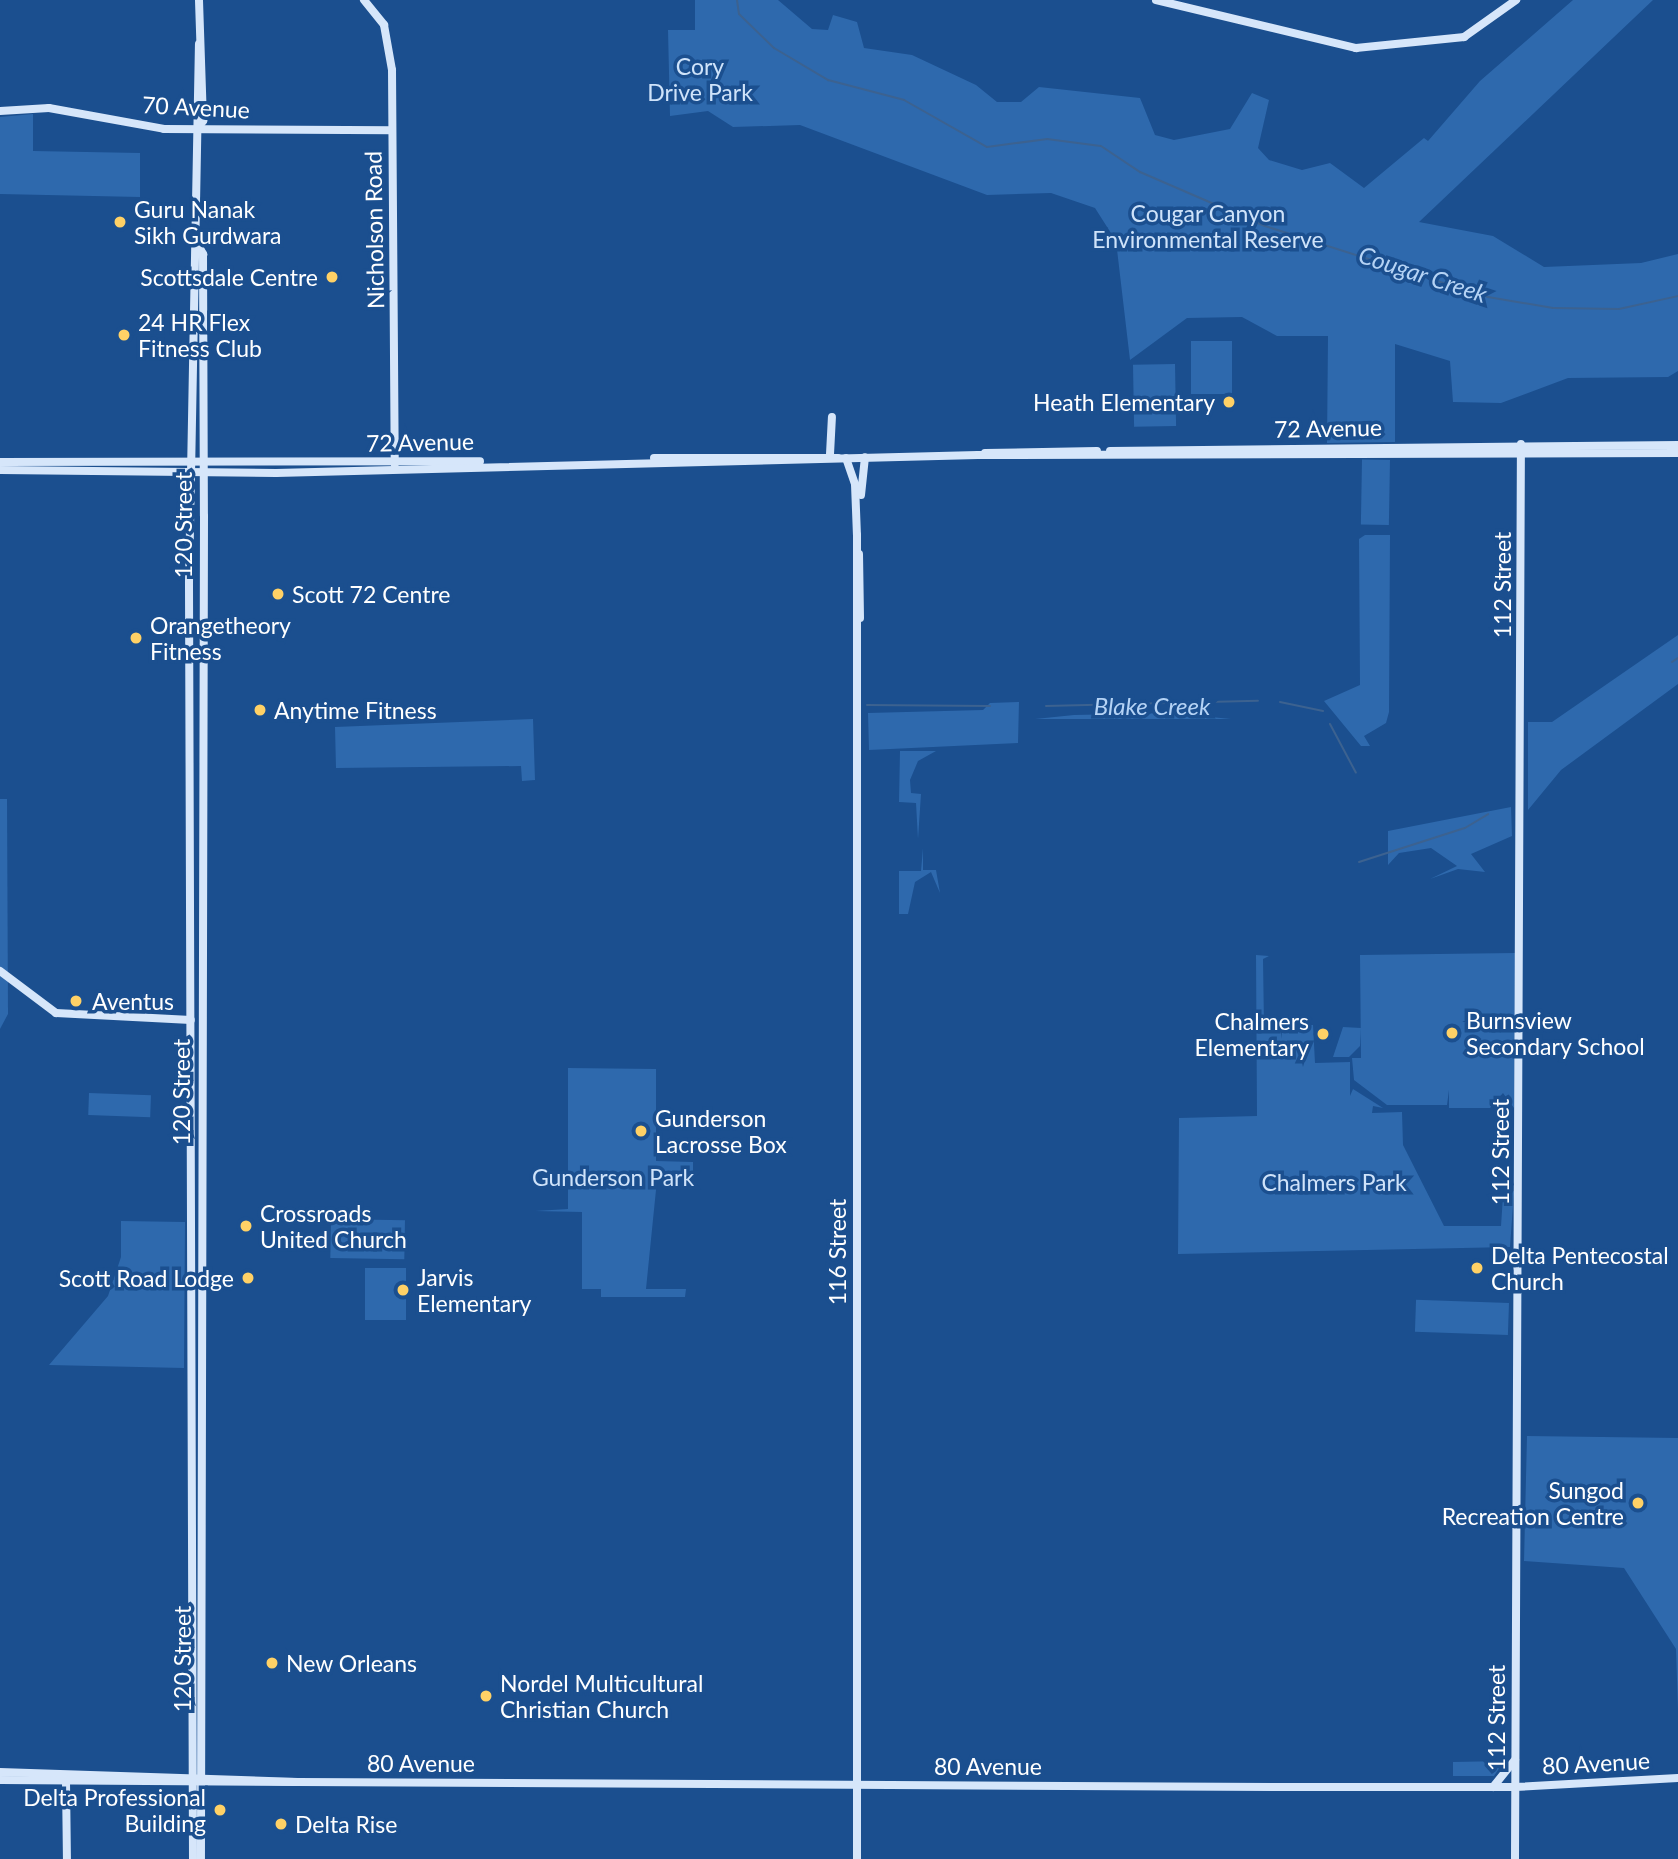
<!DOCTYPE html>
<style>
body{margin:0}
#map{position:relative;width:1678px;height:1859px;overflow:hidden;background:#1b4f8f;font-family:Lato,sans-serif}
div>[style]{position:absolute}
.green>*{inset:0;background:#2e69ad;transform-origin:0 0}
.stream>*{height:2px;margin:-1px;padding:0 1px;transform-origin:1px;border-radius:1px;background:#3c6290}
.secondary>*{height:8px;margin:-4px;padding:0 4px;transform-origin:4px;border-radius:4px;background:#d6e6fa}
.dots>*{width:19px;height:19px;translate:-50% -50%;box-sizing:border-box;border:4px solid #1b4f8f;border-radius:50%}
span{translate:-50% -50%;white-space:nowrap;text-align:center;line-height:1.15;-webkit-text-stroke:7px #1b4f8f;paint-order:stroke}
.park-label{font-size:23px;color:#cfe3fa}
.street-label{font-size:23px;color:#fff}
.poi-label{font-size:23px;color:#fff}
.left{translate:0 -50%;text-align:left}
.right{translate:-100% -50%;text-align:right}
.water-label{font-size:24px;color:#b5d3f5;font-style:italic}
</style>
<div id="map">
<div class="green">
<i style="clip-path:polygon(695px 0,778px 0,812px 29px,828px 30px,833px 15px,857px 22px,864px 48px,912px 55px,976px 85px,997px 102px,1021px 102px,1039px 87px,1140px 98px,1155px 135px,1174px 140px,1230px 129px,1252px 93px,1269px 100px,1258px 148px,1269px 160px,1302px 170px,1330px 163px,1364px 188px,1424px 138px,1428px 141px,1480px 81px,1573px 0,1653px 0,1419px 222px,1493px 236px,1544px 267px,1641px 263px,1678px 254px,1678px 371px,1668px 377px,1568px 378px,1501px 403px,1453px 402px,1450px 361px,1395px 344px,1395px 442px,1327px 443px,1328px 336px,1277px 336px,1242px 317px,1187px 318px,1130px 360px,1116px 241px,1095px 208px,1051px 193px,987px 195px,800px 125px,733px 127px,708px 111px,670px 116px,668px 30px,695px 30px)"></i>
<i style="clip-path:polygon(33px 114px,33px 151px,140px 153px,140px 197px,0 194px,0 117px)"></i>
<i style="left:1232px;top:341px;width:53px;height:41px;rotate:90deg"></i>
<i style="left:1175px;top:364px;width:62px;height:42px;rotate:89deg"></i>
<i style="left:1390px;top:460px;width:65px;height:28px;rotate:91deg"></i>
<i style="clip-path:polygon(1365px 535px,1390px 535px,1389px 712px,1386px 723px,1364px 736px,1370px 746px,1361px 746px,1324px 701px,1360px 685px,1359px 539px)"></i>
<i style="clip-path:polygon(1678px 635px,1678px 684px,1561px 770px,1528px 810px,1528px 722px,1552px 722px)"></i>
<i style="clip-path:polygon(1019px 702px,1018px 743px,869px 750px,868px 713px,983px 710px,990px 703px)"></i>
<i style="clip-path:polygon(1170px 713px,1231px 719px,1035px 719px,1074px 715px)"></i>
<i style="clip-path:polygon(533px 719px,535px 780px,522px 781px,521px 766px,336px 768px,335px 727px)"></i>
<i style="clip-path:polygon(900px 751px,936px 751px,918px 761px,910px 780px,911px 793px,921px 794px,918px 839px,916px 803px,899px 802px)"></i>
<i style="clip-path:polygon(0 799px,7px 799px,8px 1014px,0 1029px)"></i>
<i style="clip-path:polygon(1511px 807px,1512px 836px,1471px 854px,1485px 872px,1458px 869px,1430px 879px,1457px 866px,1431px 848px,1399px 853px,1388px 865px,1388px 831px)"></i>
<i style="clip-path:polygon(923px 848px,923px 870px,936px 870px,940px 893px,931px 872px,915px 882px,908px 914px,899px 914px,899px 871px,921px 871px)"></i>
<i style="clip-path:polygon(1515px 953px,1514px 1108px,1503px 1093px,1490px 1108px,1449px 1108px,1449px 1090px,1447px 1105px,1387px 1105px,1354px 1080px,1352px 1058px,1361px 1058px,1360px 955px)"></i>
<i style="clip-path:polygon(1256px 955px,1269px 956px,1263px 959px,1264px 1025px,1280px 1025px,1282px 1039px,1282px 1025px,1313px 1025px,1315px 1063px,1350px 1062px,1350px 1096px,1353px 1089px,1383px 1108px,1373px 1106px,1372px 1113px,1402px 1112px,1403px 1145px,1444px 1226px,1501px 1226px,1503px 1196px,1514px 1191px,1510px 1247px,1178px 1254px,1179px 1118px,1257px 1116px)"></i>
<i style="clip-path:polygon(1343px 1027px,1361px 1028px,1360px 1046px,1349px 1057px,1333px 1057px)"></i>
<i style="clip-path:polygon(568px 1068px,656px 1069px,656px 1161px,693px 1162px,693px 1180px,657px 1180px,646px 1289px,686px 1289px,685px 1297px,601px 1297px,601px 1289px,582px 1289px,582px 1212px,535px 1211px,568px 1209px)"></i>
<i style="left:89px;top:1093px;width:62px;height:22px;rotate:2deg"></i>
<i style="left:331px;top:1219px;width:74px;height:39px;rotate:1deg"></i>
<i style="clip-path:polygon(121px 1221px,185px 1222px,184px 1368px,49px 1365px,108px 1296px,121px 1257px)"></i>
<i style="left:365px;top:1268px;width:41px;height:52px"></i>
<i style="left:1509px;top:1303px;width:32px;height:93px;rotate:92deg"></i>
<i style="clip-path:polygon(1527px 1436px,1678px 1438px,1678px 1711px,1676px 1649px,1624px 1568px,1524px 1561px)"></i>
<i style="clip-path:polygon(1504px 1761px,1494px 1776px,1453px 1776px,1453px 1762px)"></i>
</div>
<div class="stream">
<i style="left:737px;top:0;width:14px;rotate:82deg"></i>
<i style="left:739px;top:14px;width:49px;rotate:44.2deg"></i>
<i style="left:774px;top:48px;width:63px;rotate:30.7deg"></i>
<i style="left:828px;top:80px;width:79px;rotate:14.7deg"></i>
<i style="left:904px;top:100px;width:95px;rotate:29.5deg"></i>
<i style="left:987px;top:147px;width:61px;rotate:-7.6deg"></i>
<i style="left:1047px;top:139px;width:54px;rotate:7.4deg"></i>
<i style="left:1101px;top:146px;width:47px;rotate:33.7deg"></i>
<i style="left:1140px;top:172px;width:136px;rotate:23.4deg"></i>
<i style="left:1265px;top:226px;width:234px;rotate:17.7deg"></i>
<i style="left:1488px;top:297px;width:66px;rotate:9.6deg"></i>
<i style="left:1553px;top:308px;width:66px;rotate:0.9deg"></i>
<i style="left:1619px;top:309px;width:60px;rotate:-12.4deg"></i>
<i style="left:1672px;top:662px;width:7px;rotate:-34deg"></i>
<i style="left:1280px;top:702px;width:44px;rotate:11.8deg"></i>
<i style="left:867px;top:705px;width:123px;rotate:0.5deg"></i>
<i style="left:1046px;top:706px;width:212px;rotate:-1.4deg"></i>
<i style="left:1330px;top:724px;width:55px;rotate:62deg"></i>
<i style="left:1359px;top:862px;width:111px;rotate:-17.8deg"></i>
<i style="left:1465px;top:828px;width:27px;rotate:-31deg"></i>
</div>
<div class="secondary">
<i style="left:364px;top:0;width:32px;rotate:51deg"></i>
<i style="left:384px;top:25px;width:46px;rotate:79.9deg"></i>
<i style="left:392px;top:70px;width:394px;rotate:89.6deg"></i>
<i style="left:1156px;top:0;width:206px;rotate:13.5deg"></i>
<i style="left:1356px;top:48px;width:109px;rotate:-5.8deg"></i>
<i style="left:1464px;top:37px;width:64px;rotate:-35.4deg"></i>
<i style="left:0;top:111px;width:49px;rotate:-3.5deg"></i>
<i style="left:49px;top:108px;width:117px;rotate:10.3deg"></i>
<i style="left:164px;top:129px;width:228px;rotate:0.3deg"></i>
<i style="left:198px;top:128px;width:9px;rotate:-54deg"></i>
<i style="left:203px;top:121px;width:121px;rotate:-91.9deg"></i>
<i style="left:197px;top:243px;width:13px;rotate:61deg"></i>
<i style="left:203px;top:254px;width:262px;rotate:89.8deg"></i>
<i style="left:204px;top:516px;width:1343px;rotate:90.13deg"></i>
<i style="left:1110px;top:451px;width:568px;rotate:-0.61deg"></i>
<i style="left:985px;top:453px;width:112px;rotate:-1deg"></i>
<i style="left:830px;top:454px;width:37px;rotate:-87deg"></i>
<i style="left:654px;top:458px;width:184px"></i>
<i style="left:846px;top:458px;width:28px;rotate:71deg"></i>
<i style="left:855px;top:484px;width:51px;rotate:87.8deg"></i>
<i style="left:857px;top:535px;width:1324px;rotate:90deg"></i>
<i style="left:0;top:462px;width:480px;rotate:-0.1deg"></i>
<i style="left:0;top:470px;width:276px;rotate:0.6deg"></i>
<i style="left:276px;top:473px;width:702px;rotate:-1.47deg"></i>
<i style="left:978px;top:455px;width:700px;rotate:-0.16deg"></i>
<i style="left:861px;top:495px;width:38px;rotate:-84deg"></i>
<i style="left:859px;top:554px;width:64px;rotate:89.1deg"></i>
<i style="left:0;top:971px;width:70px;rotate:36.9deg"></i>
<i style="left:56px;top:1013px;width:135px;rotate:3deg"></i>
<i style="left:0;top:1772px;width:298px;rotate:1.9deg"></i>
<i style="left:298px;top:1782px;width:995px;rotate:0.29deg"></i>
<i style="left:1293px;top:1787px;width:222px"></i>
<i style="left:1515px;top:1787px;width:163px;rotate:-3.2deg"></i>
<i style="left:0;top:1780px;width:298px;rotate:0.4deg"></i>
<i style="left:66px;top:1782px;width:77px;rotate:89.3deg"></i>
<i style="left:1493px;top:1787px;width:35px;rotate:-51deg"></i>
<i style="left:193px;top:1859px;width:1277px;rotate:-90.18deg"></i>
<i style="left:189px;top:582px;width:538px;rotate:-88.94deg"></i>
<i style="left:1515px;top:1859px;width:1415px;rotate:-89.76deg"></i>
</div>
<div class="dots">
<i style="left:120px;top:222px;background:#ffd166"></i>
<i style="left:332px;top:277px;background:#ffd166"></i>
<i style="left:124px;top:335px;background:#ffd166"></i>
<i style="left:1229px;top:402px;background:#ffd166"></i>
<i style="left:278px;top:594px;background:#ffd166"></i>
<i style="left:136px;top:638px;background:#ffd166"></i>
<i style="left:260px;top:710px;background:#ffd166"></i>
<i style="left:76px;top:1001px;background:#ffd166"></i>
<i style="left:1452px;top:1033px;background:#ffd166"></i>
<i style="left:1323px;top:1034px;background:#ffd166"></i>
<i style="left:641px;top:1131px;background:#ffd166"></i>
<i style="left:246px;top:1226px;background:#ffd166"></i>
<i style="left:1477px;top:1268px;background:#ffd166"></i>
<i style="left:248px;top:1278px;background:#ffd166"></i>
<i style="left:403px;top:1290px;background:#ffd166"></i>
<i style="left:1638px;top:1503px;background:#ffd166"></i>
<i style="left:272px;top:1663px;background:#ffd166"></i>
<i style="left:486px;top:1696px;background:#ffd166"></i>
<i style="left:220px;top:1810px;background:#ffd166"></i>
<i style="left:281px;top:1824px;background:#ffd166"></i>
</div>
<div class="park-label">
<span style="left:700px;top:79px">Cory<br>Drive Park</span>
<span style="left:1208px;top:226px">Cougar Canyon<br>Environmental Reserve</span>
<span style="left:613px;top:1177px">Gunderson Park</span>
<span style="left:1334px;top:1182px">Chalmers Park</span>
</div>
<div class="street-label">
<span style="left:196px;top:107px;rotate:3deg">70 Avenue</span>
<span style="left:374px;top:230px;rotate:-91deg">Nicholson Road</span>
<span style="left:1328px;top:428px;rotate:-1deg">72 Avenue</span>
<span style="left:420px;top:442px;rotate:-1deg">72 Avenue</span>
<span style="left:183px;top:525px;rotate:-90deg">120 Street</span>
<span style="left:1502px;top:585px;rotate:-90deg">112 Street</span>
<span style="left:181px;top:1092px;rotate:-90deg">120 Street</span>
<span style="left:1500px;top:1152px;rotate:-90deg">112 Street</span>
<span style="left:837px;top:1252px;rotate:-90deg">116 Street</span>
<span style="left:182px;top:1659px;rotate:-90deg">120 Street</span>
<span style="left:1496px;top:1718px;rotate:-90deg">112 Street</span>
<span style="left:421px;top:1763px">80 Avenue</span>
<span style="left:1596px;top:1763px;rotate:-3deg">80 Avenue</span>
<span style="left:988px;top:1766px">80 Avenue</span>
</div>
<div class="poi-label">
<span class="left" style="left:134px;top:222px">Guru Nanak<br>Sikh Gurdwara</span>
<span class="right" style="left:318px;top:277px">Scottsdale Centre</span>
<span class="left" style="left:138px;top:335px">24 HR Flex<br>Fitness Club</span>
<span class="right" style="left:1215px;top:402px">Heath Elementary</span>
<span class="left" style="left:292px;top:594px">Scott 72 Centre</span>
<span class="left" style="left:150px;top:638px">Orangetheory<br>Fitness</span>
<span class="left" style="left:274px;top:710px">Anytime Fitness</span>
<span class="left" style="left:92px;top:1001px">Aventus</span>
<span class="left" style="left:1466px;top:1033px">Burnsview<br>Secondary School</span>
<span class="right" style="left:1309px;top:1034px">Chalmers<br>Elementary</span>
<span class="left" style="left:655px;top:1131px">Gunderson<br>Lacrosse Box</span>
<span class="left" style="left:260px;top:1226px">Crossroads<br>United Church</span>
<span class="left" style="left:1491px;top:1268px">Delta Pentecostal<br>Church</span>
<span class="left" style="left:417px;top:1290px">Jarvis<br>Elementary</span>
<span class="right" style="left:234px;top:1278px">Scott Road Lodge</span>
<span class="right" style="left:1624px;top:1503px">Sungod<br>Recreation Centre</span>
<span class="left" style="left:286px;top:1663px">New Orleans</span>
<span class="left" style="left:500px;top:1696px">Nordel Multicultural<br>Christian Church</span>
<span class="right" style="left:206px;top:1810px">Delta Professional<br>Building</span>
<span class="left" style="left:295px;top:1824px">Delta Rise</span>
</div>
<div class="water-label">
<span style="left:1423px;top:274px;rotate:18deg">Cougar Creek</span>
<span style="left:1152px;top:706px">Blake Creek</span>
</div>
</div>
